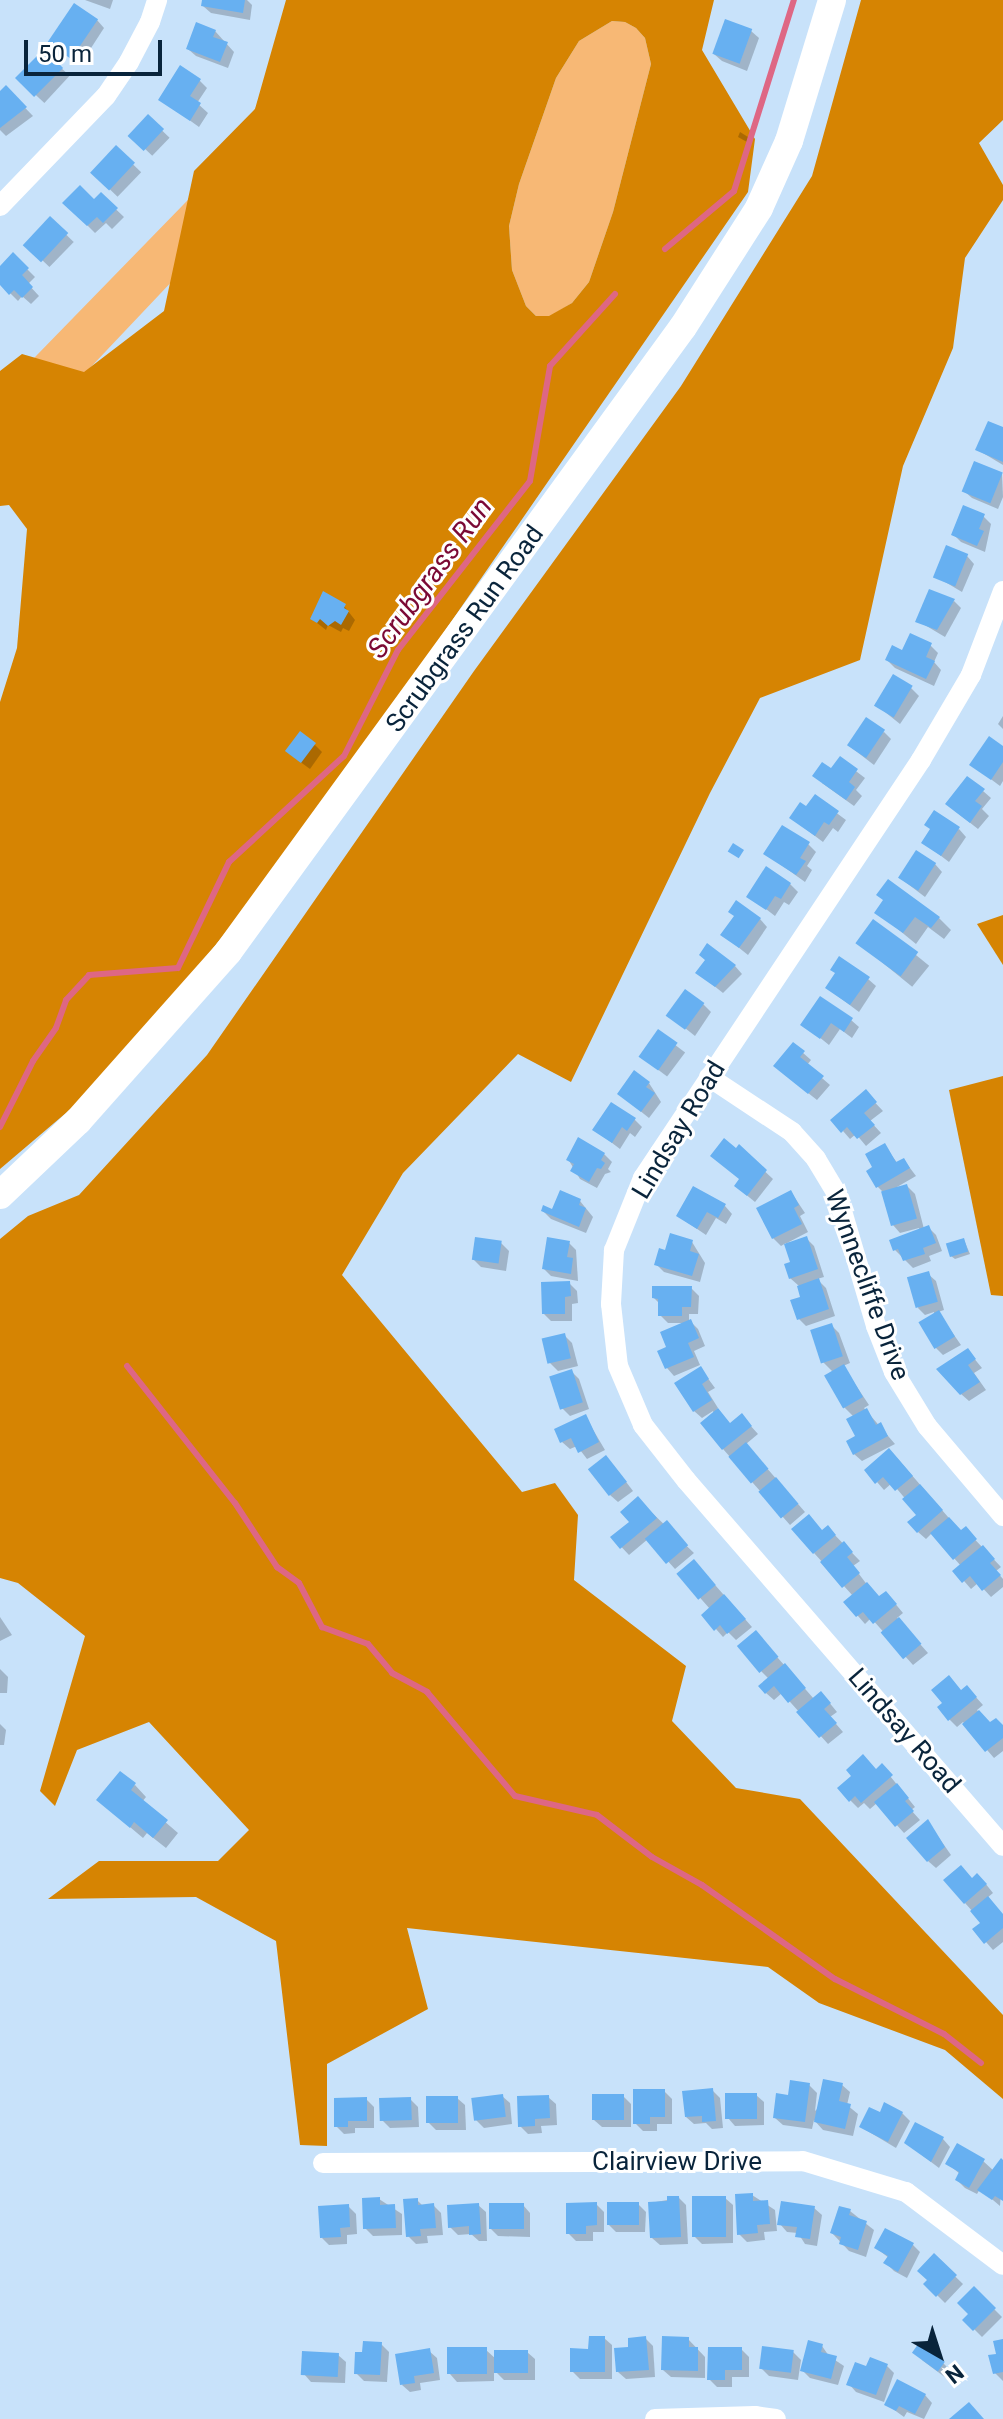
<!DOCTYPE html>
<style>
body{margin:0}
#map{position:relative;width:1003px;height:2419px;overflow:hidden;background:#c8e2fa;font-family:Roboto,sans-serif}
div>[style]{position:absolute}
.green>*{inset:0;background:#f7b875}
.forest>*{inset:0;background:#d68402}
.shadow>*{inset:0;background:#0003;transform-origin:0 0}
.stream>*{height:6px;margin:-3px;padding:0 3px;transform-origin:3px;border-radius:3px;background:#de6784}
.building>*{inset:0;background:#67b0f1;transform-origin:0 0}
.street>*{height:20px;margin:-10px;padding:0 10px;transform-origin:10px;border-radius:10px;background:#fff}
.secondary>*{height:28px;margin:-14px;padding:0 14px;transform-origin:14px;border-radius:14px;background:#fff}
span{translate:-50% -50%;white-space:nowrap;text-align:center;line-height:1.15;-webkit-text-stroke:6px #fff;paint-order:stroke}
.street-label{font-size:26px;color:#09243b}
.water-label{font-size:28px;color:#7b0934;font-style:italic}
.north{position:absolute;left:899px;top:2315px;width:80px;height:80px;-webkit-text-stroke:6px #fff;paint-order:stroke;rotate:141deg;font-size:22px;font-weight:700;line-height:32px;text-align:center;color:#09243b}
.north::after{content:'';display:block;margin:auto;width:28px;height:36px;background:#09243b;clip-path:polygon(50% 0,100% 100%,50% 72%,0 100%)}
.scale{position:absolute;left:24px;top:40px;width:138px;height:36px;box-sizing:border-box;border:4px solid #09243b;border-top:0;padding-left:10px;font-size:24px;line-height:28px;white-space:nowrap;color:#09243b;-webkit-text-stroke:6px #fff;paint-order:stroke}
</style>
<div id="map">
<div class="green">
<i style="clip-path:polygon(612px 21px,625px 22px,636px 28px,645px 38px,651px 64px,613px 212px,589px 282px,572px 303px,549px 317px,536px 316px,526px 306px,512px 270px,509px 226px,519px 184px,556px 78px,579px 41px)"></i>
<i style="clip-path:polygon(295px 43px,213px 238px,0 463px,0 393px,257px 129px,253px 112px)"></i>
</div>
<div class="forest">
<i style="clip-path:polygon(evenodd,286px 0,714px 0,702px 50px,755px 139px,748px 192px,306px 832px,113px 1073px,0 1169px,0 702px,17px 648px,27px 529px,9px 505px,0 506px,0 371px,22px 354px,84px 372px,164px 311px,194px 171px,255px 109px,286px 0,612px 21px,625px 22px,636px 28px,645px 38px,651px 64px,613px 212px,589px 282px,572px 303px,549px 316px,536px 316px,526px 306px,512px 270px,509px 226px,519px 184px,556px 78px,579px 41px,612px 21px)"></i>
<i style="clip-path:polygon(861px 0,1003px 0,1003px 120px,979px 143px,1003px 185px,1003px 200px,965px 258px,953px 348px,903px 466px,860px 660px,760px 698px,710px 793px,571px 1082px,518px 1054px,403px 1173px,342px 1275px,522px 1492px,555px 1483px,578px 1515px,574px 1580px,686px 1666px,672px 1721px,736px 1788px,800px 1799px,1003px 2015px,1003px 2099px,945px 2050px,819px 2003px,768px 1967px,407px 1928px,428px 2009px,327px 2064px,327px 2146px,300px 2145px,276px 1941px,196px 1897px,48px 1899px,99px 1861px,218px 1861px,249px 1830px,149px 1722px,77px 1750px,55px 1806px,40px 1791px,85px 1636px,18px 1583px,0 1578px,0 1239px,28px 1216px,79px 1195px,207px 1055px,474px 671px,681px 386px,812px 176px)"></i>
<i style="clip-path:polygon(1003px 915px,1003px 965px,977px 924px)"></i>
<i style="clip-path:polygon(1003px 1076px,1003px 1296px,991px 1295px,949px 1090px)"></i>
</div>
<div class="shadow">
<i style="clip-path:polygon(85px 0,113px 0,110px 9px)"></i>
<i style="clip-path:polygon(204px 0,247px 0,252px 5px,250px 20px,211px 13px,203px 6px)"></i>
<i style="clip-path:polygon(97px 20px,104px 28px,80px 65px,51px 43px)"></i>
<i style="clip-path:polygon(215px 31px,234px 52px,228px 68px,196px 56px,188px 49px)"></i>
<i style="clip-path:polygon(751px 31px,759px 38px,747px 71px,722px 61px,714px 54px)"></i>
<i style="left:44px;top:52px;width:35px;height:37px;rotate:43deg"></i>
<i style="clip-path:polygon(199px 80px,207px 88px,197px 103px,208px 113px,199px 127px,160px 99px)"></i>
<i style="clip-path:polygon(6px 88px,33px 116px,6px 136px,0 130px,0 94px)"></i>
<i style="left:148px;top:117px;width:30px;height:25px;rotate:44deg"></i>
<i style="clip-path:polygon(740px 132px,748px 137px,747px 142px,738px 137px)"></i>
<i style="left:116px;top:148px;width:35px;height:34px;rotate:44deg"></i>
<i style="clip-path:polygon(101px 195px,124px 217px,112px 229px,106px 223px,95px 233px,65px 203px,94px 202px)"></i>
<i style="left:50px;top:219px;width:33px;height:35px;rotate:44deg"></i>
<i style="clip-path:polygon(13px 255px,35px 277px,28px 284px,39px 296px,31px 304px,22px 296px,18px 301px,0 283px,0 268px)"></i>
<i style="clip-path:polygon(1003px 429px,1003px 465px,978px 450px)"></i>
<i style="clip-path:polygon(1002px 474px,1003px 497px,998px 509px,972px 498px,964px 491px)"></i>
<i style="clip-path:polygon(983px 516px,991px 524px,985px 552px,961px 542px,953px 534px)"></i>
<i style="clip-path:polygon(967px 556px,974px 564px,962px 592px,935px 576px)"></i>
<i style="clip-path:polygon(954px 601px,961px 608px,945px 637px,918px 621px)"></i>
<i style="clip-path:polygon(344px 606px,355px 620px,349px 631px,343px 628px,341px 632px,328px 625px,326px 630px,312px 619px)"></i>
<i style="clip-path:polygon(930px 645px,938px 653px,934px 662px,941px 670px,934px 686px,895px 668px,887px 660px)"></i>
<i style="clip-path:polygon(911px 688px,919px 696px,900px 724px,875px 704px)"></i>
<i style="clip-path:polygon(1003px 716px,1003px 729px,998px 724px)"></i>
<i style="clip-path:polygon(884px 732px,891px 739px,874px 765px,848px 745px)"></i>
<i style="clip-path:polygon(315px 745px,322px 752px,310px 769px,295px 758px)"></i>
<i style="clip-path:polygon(1003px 748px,1003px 781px,1000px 786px,972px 765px)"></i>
<i style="clip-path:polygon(840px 759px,865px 778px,856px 790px,862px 796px,854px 806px,822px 783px)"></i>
<i style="clip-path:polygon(983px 791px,991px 798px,982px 809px,989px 816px,978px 829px,955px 811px)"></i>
<i style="clip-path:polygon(815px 797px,846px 820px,838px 832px,833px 828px,823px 842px,791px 818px,806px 809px)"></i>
<i style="clip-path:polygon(959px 829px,966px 837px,949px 862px,924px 843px)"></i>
<i style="clip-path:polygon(808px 844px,816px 852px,807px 866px,812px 870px,805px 882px,766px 854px)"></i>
<i style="clip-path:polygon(935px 864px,942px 872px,925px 897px,900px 878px)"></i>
<i style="clip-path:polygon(790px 884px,798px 892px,789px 905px,784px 902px,775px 916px,749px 896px)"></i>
<i style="clip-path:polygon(877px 912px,939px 918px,951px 930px,944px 939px,928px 927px,916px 944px)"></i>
<i style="clip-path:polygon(760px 919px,767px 927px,748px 955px,723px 935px)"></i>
<i style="left:874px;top:921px;width:71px;height:27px;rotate:39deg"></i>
<i style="clip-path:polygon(735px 966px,742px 974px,723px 993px,698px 973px)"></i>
<i style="clip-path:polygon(868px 979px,876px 986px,859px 1012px,827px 988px)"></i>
<i style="clip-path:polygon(703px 1004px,711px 1012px,695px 1036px,670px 1016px)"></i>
<i style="clip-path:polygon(851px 1020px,859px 1027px,852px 1038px,840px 1029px,829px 1045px,803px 1024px)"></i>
<i style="left:658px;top:1032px;width:34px;height:30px;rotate:37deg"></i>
<i style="clip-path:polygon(793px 1044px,811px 1060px,807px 1065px,830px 1085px,817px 1100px,784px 1074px)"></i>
<i style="clip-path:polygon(649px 1083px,661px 1102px,649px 1118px,619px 1094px)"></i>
<i style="clip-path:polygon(865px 1092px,883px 1111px,870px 1121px,881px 1133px,866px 1146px,856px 1134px,850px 1139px,843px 1131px)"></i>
<i style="clip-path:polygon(634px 1119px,642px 1127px,635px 1137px,630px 1133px,620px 1149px,595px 1130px)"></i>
<i style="clip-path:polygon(884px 1145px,898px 1164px,904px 1160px,916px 1176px,897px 1187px,907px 1186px,915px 1194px,924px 1229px,928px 1227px,936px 1235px,942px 1251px,929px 1256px,931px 1261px,913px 1268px,895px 1250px,920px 1231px,919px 1228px,900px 1233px,893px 1225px,884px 1193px,877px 1186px,875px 1168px)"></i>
<i style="clip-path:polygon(739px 1147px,773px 1179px,755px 1202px,744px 1193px,736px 1151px)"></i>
<i style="clip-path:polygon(604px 1154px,612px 1162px,608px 1169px,611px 1172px,605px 1174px,597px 1188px,580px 1179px,568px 1159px)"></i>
<i style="clip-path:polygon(791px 1192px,805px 1213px,800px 1216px,808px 1232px,787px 1243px,807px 1239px,814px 1246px,824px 1277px,817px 1279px,826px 1288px,835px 1316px,806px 1326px,799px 1319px,803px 1298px,799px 1286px,790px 1278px,792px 1263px,786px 1243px,781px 1246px,773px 1238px)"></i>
<i style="clip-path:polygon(580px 1201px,593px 1217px,586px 1233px,551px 1219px,543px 1211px,553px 1211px)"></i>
<i style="clip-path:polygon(725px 1206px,732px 1214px,726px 1224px,716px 1218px,706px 1235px,678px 1216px)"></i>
<i style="clip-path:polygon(964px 1240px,970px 1254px,955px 1259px,951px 1256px)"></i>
<i style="clip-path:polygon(692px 1242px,705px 1263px,700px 1282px,664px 1272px,656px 1264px,667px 1252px)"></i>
<i style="clip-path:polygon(501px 1243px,509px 1251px,506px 1271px,481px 1267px,473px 1259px)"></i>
<i style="clip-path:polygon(569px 1243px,576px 1250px,578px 1281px,551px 1276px,544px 1269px)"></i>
<i style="clip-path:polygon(928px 1274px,936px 1281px,944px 1310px,938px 1312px,961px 1345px,943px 1355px,936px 1348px,934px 1312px,925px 1315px,918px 1308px)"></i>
<i style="clip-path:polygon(569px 1283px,577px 1291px,578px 1303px,572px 1304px,572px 1321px,551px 1321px,544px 1314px)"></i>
<i style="clip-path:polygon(691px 1288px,699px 1296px,698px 1314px,689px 1314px,689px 1320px,698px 1329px,705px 1346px,694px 1351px,700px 1365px,674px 1376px,667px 1368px,669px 1348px,686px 1323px,668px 1323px,660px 1315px,660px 1304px,654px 1298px)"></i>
<i style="clip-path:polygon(831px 1325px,839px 1333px,850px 1363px,843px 1366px,869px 1405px,864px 1408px,895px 1444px,862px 1461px,854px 1454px,857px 1437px,854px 1417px,844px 1407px,834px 1373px,823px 1362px)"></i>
<i style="clip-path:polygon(564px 1335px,572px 1343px,578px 1366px,558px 1371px,550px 1363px)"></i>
<i style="clip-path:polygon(968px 1351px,982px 1368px,974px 1373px,986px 1390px,969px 1401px,961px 1394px)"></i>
<i style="clip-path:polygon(701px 1369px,715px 1388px,708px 1392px,718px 1408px,716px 1410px,730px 1425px,749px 1424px,758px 1434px,746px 1444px,805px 1512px,790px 1525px,723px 1449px,713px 1411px,702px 1418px,694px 1411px)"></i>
<i style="clip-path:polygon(571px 1371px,579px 1379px,589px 1409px,570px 1416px,562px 1408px)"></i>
<i style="clip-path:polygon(585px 1416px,605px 1450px,587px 1459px,577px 1446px,570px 1449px,562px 1442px)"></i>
<i style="clip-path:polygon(897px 1458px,961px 1532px,965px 1529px,1001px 1567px,996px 1571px,1003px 1579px,1003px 1587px,991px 1597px,978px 1583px,971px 1589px,964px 1581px,961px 1566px,932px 1533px,926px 1539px,918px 1532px,919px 1515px,892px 1483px,884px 1490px,877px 1482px)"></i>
<i style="clip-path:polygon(614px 1466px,633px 1491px,618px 1502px,610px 1495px)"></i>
<i style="clip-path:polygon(646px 1507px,694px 1553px,675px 1569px,648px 1539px,629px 1555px,613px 1538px)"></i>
<i style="clip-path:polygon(828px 1528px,860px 1561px,853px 1566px,865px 1582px,880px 1598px,893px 1601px,903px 1613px,897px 1618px,928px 1653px,913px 1665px,871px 1618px,865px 1624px,858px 1616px,846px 1602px,853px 1596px,814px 1553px)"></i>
<i style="clip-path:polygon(701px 1569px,752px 1627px,736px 1640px,728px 1632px,723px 1637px,716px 1629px,710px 1609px,679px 1574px)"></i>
<i style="clip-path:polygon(0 1617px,12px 1635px,0 1641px)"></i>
<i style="clip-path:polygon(763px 1641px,814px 1699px,828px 1701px,837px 1712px,830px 1717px,843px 1732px,828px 1744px,782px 1693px,774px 1700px,766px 1693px,769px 1679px,761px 1671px)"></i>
<i style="clip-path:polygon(0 1669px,8px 1677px,7px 1693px,0 1693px)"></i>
<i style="clip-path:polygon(962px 1692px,974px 1695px,983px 1705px,977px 1710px,991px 1725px,1003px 1727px,1003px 1751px,994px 1758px,963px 1722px,957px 1727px,949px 1719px)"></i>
<i style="clip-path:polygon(0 1724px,6px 1730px,4px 1745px,0 1745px)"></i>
<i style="clip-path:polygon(882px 1766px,915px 1807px,911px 1810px,920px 1820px,904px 1833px,877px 1803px,870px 1809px,864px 1803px,858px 1808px,850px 1800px)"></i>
<i style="clip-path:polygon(135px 1785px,146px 1797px,142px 1802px,178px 1833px,166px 1848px,147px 1833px,143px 1838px,98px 1800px)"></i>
<i style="clip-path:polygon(928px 1822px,951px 1855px,936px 1868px,928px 1861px)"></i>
<i style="clip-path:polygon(972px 1880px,985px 1883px,993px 1893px,987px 1898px,1003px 1915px,1003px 1942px,993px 1950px,986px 1942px,983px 1923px,965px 1903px)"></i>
<i style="clip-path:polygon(809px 2085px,817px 2093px,815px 2111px,842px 2085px,850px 2092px,847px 2105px,858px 2114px,853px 2136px,823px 2130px,814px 2120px,812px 2129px,783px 2125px,775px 2118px,790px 2097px)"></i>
<i style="clip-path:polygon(712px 2090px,720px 2098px,723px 2128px,712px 2129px,706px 2123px,694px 2124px,686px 2117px)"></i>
<i style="clip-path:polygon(664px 2091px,672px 2099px,672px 2124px,657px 2124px,657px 2131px,643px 2131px,635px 2123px)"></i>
<i style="clip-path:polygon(756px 2095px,764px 2102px,764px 2125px,735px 2126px,728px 2118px)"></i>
<i style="clip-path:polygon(502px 2096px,510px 2103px,512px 2124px,484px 2128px,476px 2120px)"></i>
<i style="clip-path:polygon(623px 2096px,631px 2104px,631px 2127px,602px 2127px,594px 2120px)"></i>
<i style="clip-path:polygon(548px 2097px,556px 2104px,557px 2125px,541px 2126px,542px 2133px,528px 2134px,520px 2126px)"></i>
<i style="clip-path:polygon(457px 2098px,465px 2105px,466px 2130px,436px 2130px,428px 2122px)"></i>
<i style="clip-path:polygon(366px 2099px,374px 2107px,374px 2128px,355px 2128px,355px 2133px,344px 2134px,336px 2126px)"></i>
<i style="clip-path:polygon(410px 2099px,418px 2107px,419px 2127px,390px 2128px,382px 2120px)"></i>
<i style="clip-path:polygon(902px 2113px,910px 2121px,896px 2148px,861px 2127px,881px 2115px)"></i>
<i style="clip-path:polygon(943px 2139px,950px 2147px,939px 2168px,906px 2143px)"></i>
<i style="clip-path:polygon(983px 2161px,994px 2171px,1003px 2162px,1000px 2206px,980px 2189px,977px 2194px,965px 2188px,957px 2180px,960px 2174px,948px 2164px)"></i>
<i style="clip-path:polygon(752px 2195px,775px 2210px,777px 2231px,764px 2232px,765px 2240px,747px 2242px,739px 2234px)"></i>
<i style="clip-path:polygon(679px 2198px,686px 2205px,688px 2244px,660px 2245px,652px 2238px,650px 2203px)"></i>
<i style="clip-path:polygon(725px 2198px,733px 2205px,733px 2243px,702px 2244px,694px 2236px)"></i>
<i style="clip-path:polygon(379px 2199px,402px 2214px,402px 2235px,373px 2236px,365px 2228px)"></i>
<i style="clip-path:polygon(417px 2200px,423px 2206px,433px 2205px,441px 2213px,443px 2235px,427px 2236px,428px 2243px,416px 2244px,408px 2236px)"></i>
<i style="clip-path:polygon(596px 2204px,604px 2212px,604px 2232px,593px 2232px,593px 2241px,576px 2241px,568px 2233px)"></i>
<i style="clip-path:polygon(638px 2204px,646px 2212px,645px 2232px,616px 2232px,608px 2224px)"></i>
<i style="clip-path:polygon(478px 2205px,486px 2212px,487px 2241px,479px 2241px,471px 2234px,458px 2235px,450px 2227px)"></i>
<i style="clip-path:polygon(523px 2205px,530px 2213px,530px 2237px,498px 2236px,490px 2228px)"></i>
<i style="clip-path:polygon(348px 2206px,356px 2214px,357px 2234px,347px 2235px,347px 2244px,329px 2245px,322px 2238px)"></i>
<i style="clip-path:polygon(814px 2208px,822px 2215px,817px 2246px,805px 2244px,798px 2233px,787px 2232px,780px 2224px)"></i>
<i style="clip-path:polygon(850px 2211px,874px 2230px,866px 2257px,849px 2251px,832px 2233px)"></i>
<i style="clip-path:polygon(913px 2245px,920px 2252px,907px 2278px,894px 2271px,886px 2263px,889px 2258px,876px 2248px)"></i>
<i style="clip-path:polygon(934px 2256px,963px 2284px,945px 2303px,926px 2284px)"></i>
<i style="clip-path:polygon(974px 2289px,1002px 2317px,982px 2337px,965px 2320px,970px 2314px)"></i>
<i style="clip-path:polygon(604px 2338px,612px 2345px,612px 2379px,580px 2379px,572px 2371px)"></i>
<i style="clip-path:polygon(645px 2338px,653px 2346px,655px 2377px,626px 2379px,618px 2372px,630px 2349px)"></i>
<i style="clip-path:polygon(688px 2339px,705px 2357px,705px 2378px,671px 2377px,663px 2370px)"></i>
<i style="clip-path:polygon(1003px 2341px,1003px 2381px,995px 2373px)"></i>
<i style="clip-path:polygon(381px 2344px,389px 2352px,387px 2382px,364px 2381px,356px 2373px)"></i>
<i style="clip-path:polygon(822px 2346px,829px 2356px,844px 2366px,838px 2385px,810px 2378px,801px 2369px)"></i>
<i style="clip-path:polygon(741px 2349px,749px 2357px,749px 2377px,732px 2377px,732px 2387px,717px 2387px,709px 2379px)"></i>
<i style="clip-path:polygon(486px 2350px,496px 2359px,527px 2352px,535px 2359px,535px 2380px,504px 2380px,494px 2370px,494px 2381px,457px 2382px,450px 2374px)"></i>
<i style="clip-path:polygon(429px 2351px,437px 2358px,440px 2380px,420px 2383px,421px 2390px,410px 2392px,402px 2385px)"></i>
<i style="clip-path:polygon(793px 2352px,801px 2360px,798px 2380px,769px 2376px,761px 2368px)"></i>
<i style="clip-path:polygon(338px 2355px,346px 2362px,345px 2383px,311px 2382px,304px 2374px)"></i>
<i style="clip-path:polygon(922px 2360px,943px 2363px,951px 2371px,946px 2378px)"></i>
<i style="clip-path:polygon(887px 2366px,894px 2373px,884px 2402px,856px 2392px,849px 2384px,868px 2369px)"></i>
<i style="clip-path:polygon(925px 2395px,932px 2403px,924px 2419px,907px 2412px,904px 2417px,886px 2404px)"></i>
</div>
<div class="stream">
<i style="left:665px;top:249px;width:90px;rotate:-40deg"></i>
<i style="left:734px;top:191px;width:200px;rotate:-72.6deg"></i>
<i style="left:0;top:1127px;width:74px;rotate:-63.4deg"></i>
<i style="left:33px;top:1061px;width:40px;rotate:-55.1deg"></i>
<i style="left:56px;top:1028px;width:30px;rotate:-70deg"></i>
<i style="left:66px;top:1000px;width:34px;rotate:-47deg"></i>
<i style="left:89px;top:975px;width:89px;rotate:-4.5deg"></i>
<i style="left:178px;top:968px;width:118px;rotate:-64.3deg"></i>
<i style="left:229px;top:862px;width:156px;rotate:-42.7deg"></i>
<i style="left:344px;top:756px;width:119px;rotate:-63deg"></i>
<i style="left:398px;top:650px;width:214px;rotate:-52deg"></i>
<i style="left:530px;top:481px;width:117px;rotate:-80.1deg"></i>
<i style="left:550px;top:366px;width:97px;rotate:-47.9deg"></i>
<i style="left:127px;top:1366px;width:174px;rotate:51.8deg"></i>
<i style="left:235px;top:1503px;width:77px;rotate:56.7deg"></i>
<i style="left:277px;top:1567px;width:27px;rotate:36deg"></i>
<i style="left:299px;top:1583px;width:50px;rotate:62.4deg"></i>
<i style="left:322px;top:1627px;width:49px;rotate:20.3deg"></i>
<i style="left:368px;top:1644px;width:38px;rotate:50deg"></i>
<i style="left:392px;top:1673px;width:40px;rotate:28deg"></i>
<i style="left:427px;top:1692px;width:136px;rotate:49.8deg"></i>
<i style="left:515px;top:1796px;width:84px;rotate:13deg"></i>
<i style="left:597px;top:1815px;width:69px;rotate:37.4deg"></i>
<i style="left:652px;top:1857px;width:57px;rotate:29.2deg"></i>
<i style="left:702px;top:1885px;width:163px;rotate:35.3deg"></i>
<i style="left:835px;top:1979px;width:122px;rotate:26.8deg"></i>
<i style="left:944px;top:2034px;width:47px;rotate:38.1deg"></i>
</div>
<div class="building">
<i style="clip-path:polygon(202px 0,245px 0,243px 13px,201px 6px)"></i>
<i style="left:74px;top:3px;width:29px;height:48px;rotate:34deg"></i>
<i style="left:725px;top:19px;width:29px;height:37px;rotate:20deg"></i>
<i style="clip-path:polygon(196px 22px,216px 30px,213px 37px,228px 42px,220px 62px,186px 49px)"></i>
<i style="left:44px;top:49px;width:27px;height:41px;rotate:45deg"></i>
<i style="clip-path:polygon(180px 65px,201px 79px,190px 96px,201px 103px,190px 121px,158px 100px)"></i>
<i style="clip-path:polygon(6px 85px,27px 107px,0 128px,0 91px)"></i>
<i style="left:148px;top:114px;width:22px;height:30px;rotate:43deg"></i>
<i style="left:116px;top:145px;width:26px;height:38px;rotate:43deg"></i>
<i style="clip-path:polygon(80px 185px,94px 199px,101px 192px,118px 208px,103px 223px,97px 217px,87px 226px,62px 203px)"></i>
<i style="left:50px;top:216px;width:25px;height:40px;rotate:43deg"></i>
<i style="clip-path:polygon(13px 252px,29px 268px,22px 275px,33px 287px,22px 298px,14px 290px,9px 295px,0 285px,0 266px)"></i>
<i style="clip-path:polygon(988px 421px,1003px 427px,1003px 462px,975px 450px)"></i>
<i style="left:974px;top:461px;width:31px;height:33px;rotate:22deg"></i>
<i style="clip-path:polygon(963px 505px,985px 514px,979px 529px,984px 531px,977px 546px,951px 535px)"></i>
<i style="left:946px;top:545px;width:24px;height:35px;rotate:22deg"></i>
<i style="clip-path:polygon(929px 589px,955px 599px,937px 630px,915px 622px)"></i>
<i style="clip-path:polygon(323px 591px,346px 604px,344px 608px,349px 611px,341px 625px,335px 621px,328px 626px,320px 619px,317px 623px,310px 619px)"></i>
<i style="clip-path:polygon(910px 633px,932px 643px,926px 657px,935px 661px,926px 679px,885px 660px,892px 645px,902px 650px)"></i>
<i style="left:893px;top:674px;width:23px;height:37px;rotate:31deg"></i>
<i style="left:866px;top:717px;width:23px;height:34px;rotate:34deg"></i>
<i style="left:300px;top:731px;width:20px;height:25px;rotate:37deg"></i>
<i style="clip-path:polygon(989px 736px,1003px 746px,1003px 762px,991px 780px,969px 765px)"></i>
<i style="clip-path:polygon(840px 756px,858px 769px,849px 782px,855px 787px,846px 800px,812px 776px,822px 762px,831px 768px)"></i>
<i style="clip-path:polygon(967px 776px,985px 789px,975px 801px,982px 806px,970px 823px,945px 804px)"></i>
<i style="clip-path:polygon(815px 794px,839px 811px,829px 825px,824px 822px,815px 836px,789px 818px,800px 802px,806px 806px)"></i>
<i style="clip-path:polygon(934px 810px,960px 827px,941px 856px,921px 843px,930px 829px,924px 825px)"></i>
<i style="clip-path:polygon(782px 825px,810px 842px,800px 858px,806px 861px,796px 875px,763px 854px)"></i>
<i style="left:733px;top:843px;width:13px;height:10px;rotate:32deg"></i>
<i style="left:916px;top:850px;width:24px;height:33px;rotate:33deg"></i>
<i style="clip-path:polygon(766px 866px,791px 883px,781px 899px,775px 896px,766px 910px,746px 897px)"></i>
<i style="clip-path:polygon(888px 879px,940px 917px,931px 928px,915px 917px,903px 933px,874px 913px,883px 900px,876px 895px)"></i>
<i style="clip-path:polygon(736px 900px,761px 918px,739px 948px,720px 935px,734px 916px,728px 912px)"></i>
<i style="left:873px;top:919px;width:56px;height:30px;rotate:36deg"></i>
<i style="clip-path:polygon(707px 943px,736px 965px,715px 987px,695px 973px,705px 960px,699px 955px)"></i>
<i style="clip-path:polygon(839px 956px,870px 977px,850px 1005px,825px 988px,835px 973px,830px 970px)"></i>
<i style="left:685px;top:989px;width:24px;height:33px;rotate:36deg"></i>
<i style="clip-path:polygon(820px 996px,853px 1018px,844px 1032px,831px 1023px,820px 1039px,800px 1025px)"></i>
<i style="left:658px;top:1029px;width:24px;height:34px;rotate:35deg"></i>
<i style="clip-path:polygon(793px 1042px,805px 1051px,800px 1057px,824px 1076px,808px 1094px,773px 1066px)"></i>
<i style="clip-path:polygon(634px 1070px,650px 1082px,646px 1087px,655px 1093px,641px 1112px,617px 1094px)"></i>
<i style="clip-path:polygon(866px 1089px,877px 1102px,864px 1113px,875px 1125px,857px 1139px,847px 1127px,841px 1133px,830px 1120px)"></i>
<i style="clip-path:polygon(611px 1102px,636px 1118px,627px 1131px,622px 1127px,612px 1143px,592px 1130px)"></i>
<i style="clip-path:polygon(578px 1137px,605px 1153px,601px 1160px,605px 1163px,601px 1169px,597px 1168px,589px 1182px,570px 1171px,574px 1164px,566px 1160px)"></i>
<i style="clip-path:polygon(724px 1138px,736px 1148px,739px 1144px,767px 1170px,747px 1196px,734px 1186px,739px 1179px,710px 1156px)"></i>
<i style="clip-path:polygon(885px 1143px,896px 1162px,904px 1158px,910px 1168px,876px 1188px,866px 1171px,872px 1167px,865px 1154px)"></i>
<i style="left:907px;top:1184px;width:36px;height:27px;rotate:74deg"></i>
<i style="clip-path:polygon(693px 1186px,726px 1204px,718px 1218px,707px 1212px,697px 1229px,676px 1216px)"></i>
<i style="clip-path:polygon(560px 1190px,581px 1199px,579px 1205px,586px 1208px,579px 1227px,541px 1211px,543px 1205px,552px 1209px)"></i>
<i style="clip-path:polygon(791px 1190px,799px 1205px,794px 1208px,802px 1224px,772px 1239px,756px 1208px)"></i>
<i style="clip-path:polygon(929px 1225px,936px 1243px,923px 1248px,925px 1254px,903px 1261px,898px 1249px,893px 1251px,889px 1240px)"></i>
<i style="clip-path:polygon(670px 1233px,693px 1240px,690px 1251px,699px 1254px,692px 1276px,654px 1265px,659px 1248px,665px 1250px)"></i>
<i style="clip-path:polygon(807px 1236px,818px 1269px,789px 1279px,784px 1264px,790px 1262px,784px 1244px)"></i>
<i style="left:475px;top:1237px;width:27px;height:23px;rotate:8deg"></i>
<i style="clip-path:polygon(547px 1237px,570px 1241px,567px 1257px,573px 1258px,571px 1274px,542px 1269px)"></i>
<i style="left:964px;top:1238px;width:14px;height:19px;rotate:73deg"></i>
<i style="left:929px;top:1271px;width:32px;height:23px;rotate:74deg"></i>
<i style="clip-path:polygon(819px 1278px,829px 1309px,797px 1320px,790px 1300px,800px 1297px,797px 1286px)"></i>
<i style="clip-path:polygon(570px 1281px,571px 1296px,565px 1297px,565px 1314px,542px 1314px,541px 1282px)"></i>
<i style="clip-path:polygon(652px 1286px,692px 1286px,691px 1307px,682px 1307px,682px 1316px,658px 1316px,658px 1299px,652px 1298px)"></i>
<i style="left:939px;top:1310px;width:31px;height:24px;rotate:59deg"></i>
<i style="clip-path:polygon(691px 1319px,699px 1338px,688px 1343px,694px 1357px,665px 1369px,657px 1351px,666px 1347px,660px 1332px)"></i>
<i style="left:832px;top:1323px;width:35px;height:23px;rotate:72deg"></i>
<i style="left:565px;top:1333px;width:26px;height:24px;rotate:77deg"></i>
<i style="clip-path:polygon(968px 1348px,976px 1359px,968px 1365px,980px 1382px,960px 1395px,936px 1369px)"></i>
<i style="left:844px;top:1364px;width:38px;height:23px;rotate:60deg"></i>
<i style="clip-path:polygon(701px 1366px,709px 1379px,702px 1384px,712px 1400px,693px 1412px,674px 1383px)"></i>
<i style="left:572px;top:1369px;width:35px;height:24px;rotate:72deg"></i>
<i style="clip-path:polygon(718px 1408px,730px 1423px,742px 1413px,752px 1426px,722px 1450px,700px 1423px)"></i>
<i style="clip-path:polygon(867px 1408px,876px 1425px,881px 1422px,888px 1436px,853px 1455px,846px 1441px,855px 1436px,846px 1419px)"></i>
<i style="clip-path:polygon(586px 1414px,599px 1442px,578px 1453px,571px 1438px,560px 1443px,554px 1429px)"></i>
<i style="left:746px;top:1442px;width:35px;height:23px;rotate:50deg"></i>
<i style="clip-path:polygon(889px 1448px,913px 1476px,895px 1491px,883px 1477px,875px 1484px,864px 1470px)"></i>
<i style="left:606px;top:1455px;width:34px;height:23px;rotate:52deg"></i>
<i style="left:776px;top:1477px;width:35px;height:23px;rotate:50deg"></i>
<i style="clip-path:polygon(920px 1484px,943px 1510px,917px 1533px,907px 1522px,916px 1515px,902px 1499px)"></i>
<i style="clip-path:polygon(638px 1496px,657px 1518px,620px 1549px,610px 1537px,629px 1522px,620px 1512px)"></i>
<i style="clip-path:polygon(809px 1514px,822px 1530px,828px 1525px,836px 1535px,813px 1554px,791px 1529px)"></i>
<i style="clip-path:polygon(949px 1517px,961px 1530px,966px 1526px,977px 1539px,953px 1560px,930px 1533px)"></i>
<i style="left:667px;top:1520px;width:33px;height:29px;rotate:50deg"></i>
<i style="clip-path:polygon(844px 1541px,853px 1552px,847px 1557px,860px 1573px,842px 1588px,820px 1562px)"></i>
<i style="clip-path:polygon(983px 1545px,995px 1559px,990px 1563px,1001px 1575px,982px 1591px,970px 1576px,962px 1583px,952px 1571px)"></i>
<i style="left:694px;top:1559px;width:34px;height:23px;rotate:50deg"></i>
<i style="clip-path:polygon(867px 1582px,879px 1596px,886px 1591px,897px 1604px,873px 1624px,863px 1612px,856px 1617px,843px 1602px)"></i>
<i style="clip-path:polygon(724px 1594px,746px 1619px,727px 1634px,720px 1625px,714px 1631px,701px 1615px)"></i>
<i style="left:899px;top:1617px;width:35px;height:24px;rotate:50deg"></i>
<i style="left:756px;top:1630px;width:35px;height:25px;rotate:50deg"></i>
<i style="clip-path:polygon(785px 1663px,806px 1688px,788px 1703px,774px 1686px,765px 1694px,758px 1686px)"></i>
<i style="clip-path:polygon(949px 1675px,961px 1690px,967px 1685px,977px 1697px,948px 1721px,937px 1707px,942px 1703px,931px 1690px)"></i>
<i style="clip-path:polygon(821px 1691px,831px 1703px,824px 1709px,837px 1723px,819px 1738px,796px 1712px)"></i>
<i style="clip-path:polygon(979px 1710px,990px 1722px,996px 1718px,1003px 1725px,1003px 1738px,985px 1752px,962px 1724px)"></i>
<i style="clip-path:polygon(863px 1754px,876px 1769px,882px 1763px,893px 1775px,861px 1803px,855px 1796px,849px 1802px,837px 1788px,851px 1776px,846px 1770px)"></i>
<i style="clip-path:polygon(120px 1771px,136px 1783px,131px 1790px,168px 1820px,153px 1838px,134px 1822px,130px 1828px,96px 1800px)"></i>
<i style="clip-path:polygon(897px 1783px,909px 1798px,905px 1801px,914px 1811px,895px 1827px,874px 1802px)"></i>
<i style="clip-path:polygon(928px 1819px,945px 1847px,927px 1862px,906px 1838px)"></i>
<i style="clip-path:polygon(961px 1865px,972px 1878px,977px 1873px,987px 1884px,964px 1904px,943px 1880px)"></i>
<i style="clip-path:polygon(988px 1896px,1003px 1914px,1003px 1928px,984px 1944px,972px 1929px,980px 1923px,970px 1911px)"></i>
<i style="clip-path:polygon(823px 2079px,843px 2083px,839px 2101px,851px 2104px,845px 2129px,814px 2122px)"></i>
<i style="clip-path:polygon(790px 2080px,810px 2083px,805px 2122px,773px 2118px,776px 2093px,788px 2095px)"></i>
<i style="clip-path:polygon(713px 2088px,716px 2121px,702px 2122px,702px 2116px,685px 2117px,682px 2091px)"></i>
<i style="clip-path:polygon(633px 2089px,665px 2089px,665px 2117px,650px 2117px,650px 2124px,633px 2124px)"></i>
<i style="left:725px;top:2093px;width:32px;height:26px"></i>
<i style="left:503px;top:2094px;width:23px;height:32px;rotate:83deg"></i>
<i style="left:624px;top:2094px;width:26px;height:32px;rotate:90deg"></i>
<i style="clip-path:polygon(549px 2095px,550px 2118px,535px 2119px,535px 2126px,518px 2127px,517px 2096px)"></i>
<i style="left:426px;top:2096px;width:32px;height:27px"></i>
<i style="clip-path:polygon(367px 2097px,367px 2121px,348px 2121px,348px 2127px,334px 2127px,334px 2098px)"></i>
<i style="left:411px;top:2097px;width:23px;height:32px;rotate:88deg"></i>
<i style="clip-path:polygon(884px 2102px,903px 2112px,888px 2142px,859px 2127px,869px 2107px,880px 2112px)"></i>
<i style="clip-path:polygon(915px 2122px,944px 2137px,931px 2162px,904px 2143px)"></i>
<i style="clip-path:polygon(957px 2143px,985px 2159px,969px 2188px,955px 2180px,959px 2172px,945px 2164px)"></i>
<i style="clip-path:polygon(1001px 2158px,1003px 2160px,1003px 2201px,995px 2196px,992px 2200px,977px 2190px)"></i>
<i style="clip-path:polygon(753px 2193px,753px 2201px,768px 2200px,770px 2224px,757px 2225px,758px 2233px,737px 2235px,735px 2194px)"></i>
<i style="clip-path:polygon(667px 2196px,679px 2196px,681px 2237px,650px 2238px,648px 2202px,667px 2201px)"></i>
<i style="left:692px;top:2196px;width:34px;height:41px"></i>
<i style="clip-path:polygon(380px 2197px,380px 2205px,395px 2204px,396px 2228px,363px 2229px,362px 2198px)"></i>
<i style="clip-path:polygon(418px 2198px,418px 2205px,434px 2203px,436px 2228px,420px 2229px,421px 2236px,406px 2237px,403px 2199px)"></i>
<i style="clip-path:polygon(781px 2201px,815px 2206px,810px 2239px,795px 2237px,797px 2227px,777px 2225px)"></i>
<i style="clip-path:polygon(597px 2202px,597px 2225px,586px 2226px,586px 2234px,566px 2234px,566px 2203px)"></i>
<i style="left:607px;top:2202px;width:32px;height:23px"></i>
<i style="clip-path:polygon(479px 2203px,481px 2234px,469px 2235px,469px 2226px,448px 2228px,447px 2205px)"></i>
<i style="left:489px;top:2203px;width:35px;height:26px"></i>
<i style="clip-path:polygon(349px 2204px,350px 2227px,340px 2228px,341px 2237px,320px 2238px,318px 2206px)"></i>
<i style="clip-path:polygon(839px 2206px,851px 2209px,849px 2215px,867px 2221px,858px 2250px,839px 2244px,841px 2237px,830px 2233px)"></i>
<i style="clip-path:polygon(885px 2228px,914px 2243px,898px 2272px,883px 2263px,888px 2256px,874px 2248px)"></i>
<i style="clip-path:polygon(934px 2253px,957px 2275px,936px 2297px,923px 2284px,927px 2280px,917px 2271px)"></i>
<i style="clip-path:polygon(974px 2286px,996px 2308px,973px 2331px,962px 2320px,968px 2314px,957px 2303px)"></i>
<i style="clip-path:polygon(589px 2336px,605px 2336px,605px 2372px,570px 2372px,570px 2348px,588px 2349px)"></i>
<i style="clip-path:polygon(646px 2336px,649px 2370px,616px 2372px,614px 2348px,628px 2347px,628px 2338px)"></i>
<i style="clip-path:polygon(662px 2336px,689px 2337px,689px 2347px,698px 2347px,698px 2371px,661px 2370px)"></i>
<i style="clip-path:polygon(1003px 2339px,1003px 2372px,993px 2374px,988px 2355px,996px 2354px,993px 2341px)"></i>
<i style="clip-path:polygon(808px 2340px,823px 2344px,821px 2352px,837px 2356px,831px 2379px,800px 2371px)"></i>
<i style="clip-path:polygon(363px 2341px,382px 2342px,380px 2375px,354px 2374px,355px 2352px,362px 2352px)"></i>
<i style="left:919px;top:2343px;width:32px;height:12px;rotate:36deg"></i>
<i style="left:762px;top:2346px;width:32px;height:23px;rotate:7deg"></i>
<i style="left:487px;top:2347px;width:27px;height:40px;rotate:90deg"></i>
<i style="clip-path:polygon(708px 2347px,742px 2347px,742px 2370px,725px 2370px,725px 2380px,707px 2380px)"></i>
<i style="clip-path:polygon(430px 2348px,434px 2373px,414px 2376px,415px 2383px,400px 2385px,395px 2354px)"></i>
<i style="left:494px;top:2350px;width:34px;height:23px"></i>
<i style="left:302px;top:2351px;width:37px;height:24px;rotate:3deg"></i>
<i style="clip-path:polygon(870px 2357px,888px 2364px,876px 2395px,846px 2385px,855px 2362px,866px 2366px)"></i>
<i style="clip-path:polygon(897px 2379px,926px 2394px,915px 2414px,899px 2406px,896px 2411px,884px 2405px)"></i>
<i style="clip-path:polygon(969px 2402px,984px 2419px,949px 2419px)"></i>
</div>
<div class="street">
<i style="left:0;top:206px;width:153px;rotate:-46.1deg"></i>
<i style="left:106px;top:96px;width:41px;rotate:-55.9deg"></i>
<i style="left:129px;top:62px;width:45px;rotate:-62.3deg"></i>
<i style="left:150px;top:22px;width:23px;rotate:-72deg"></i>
<i style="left:1003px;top:591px;width:90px;rotate:110.9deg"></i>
<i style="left:971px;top:675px;width:99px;rotate:120.5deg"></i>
<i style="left:921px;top:760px;width:502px;rotate:123.63deg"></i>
<i style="left:643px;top:1178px;width:78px;rotate:111.9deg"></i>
<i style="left:614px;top:1250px;width:54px;rotate:93.2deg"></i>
<i style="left:611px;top:1304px;width:62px;rotate:83.6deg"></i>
<i style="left:618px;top:1366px;width:64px;rotate:67deg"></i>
<i style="left:643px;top:1425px;width:70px;rotate:52deg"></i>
<i style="left:686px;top:1480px;width:484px;rotate:49.1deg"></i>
<i style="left:709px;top:1077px;width:100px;rotate:33.5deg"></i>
<i style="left:792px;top:1132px;width:36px;rotate:48deg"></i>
<i style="left:816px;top:1159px;width:41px;rotate:59deg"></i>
<i style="left:837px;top:1194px;width:138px;rotate:73.5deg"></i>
<i style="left:876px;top:1326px;width:49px;rotate:68.6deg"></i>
<i style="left:894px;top:1372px;width:63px;rotate:58.6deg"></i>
<i style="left:927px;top:1426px;width:118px;rotate:49.8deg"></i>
<i style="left:323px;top:2163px;width:480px;rotate:-0.2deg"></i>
<i style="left:803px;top:2161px;width:108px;rotate:16.8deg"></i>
<i style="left:906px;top:2192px;width:121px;rotate:37deg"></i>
<i style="left:655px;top:2419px;width:100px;rotate:-1.7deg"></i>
<i style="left:755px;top:2416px;width:21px;rotate:8deg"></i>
</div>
<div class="secondary">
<i style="left:0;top:1195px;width:108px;rotate:-43.5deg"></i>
<i style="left:78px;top:1121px;width:226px;rotate:-48.4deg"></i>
<i style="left:228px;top:952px;width:773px;rotate:-53.95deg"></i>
<i style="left:683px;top:327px;width:141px;rotate:-57.4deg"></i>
<i style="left:759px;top:208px;width:73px;rotate:-65.9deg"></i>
<i style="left:789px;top:141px;width:147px;rotate:-73deg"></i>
</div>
<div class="street-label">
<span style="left:465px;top:629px;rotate:-54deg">Scrubgrass Run Road</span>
<span style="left:679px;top:1130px;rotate:-59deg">Lindsay Road</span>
<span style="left:867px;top:1285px;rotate:70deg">Wynnecliffe Drive</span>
<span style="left:904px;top:1731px;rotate:49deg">Lindsay Road</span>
<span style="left:677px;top:2162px">Clairview Drive</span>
</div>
<div class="water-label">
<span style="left:430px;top:578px;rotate:-54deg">Scrubgrass Run</span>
</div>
<div class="north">N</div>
<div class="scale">50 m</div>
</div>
